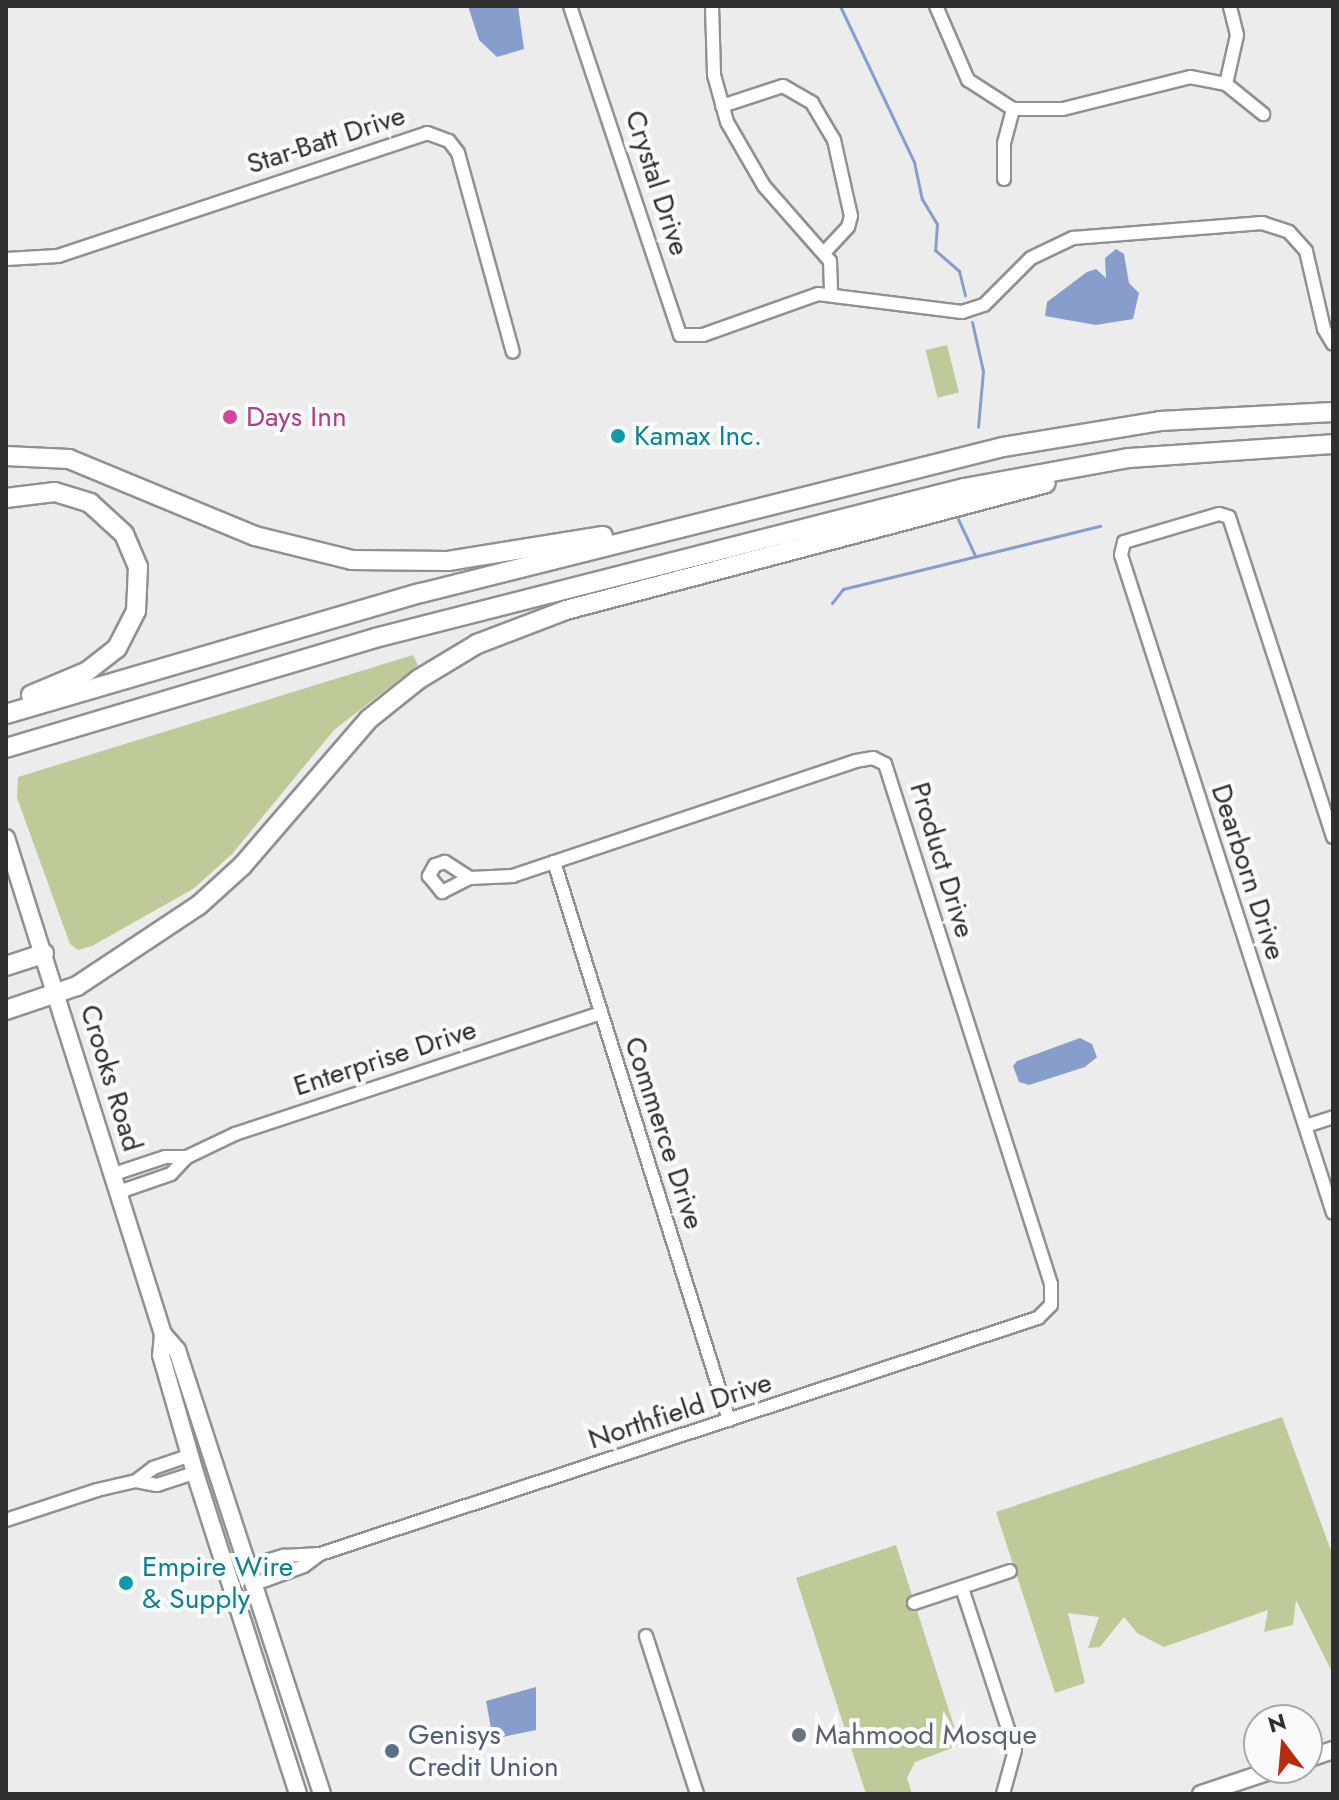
<!DOCTYPE html>
<style>
body{margin:0}
#map{position:relative;width:1339px;height:1800px;overflow:hidden;background:#ececed;font-family:Jost,sans-serif}
div>[style]{position:absolute}
.green>*{inset:0;background:#bfca99;transform-origin:0 0}
.water>*{inset:0;background:#879ecc}
.stream>*{height:3px;margin:-1.5px;padding:0 1.5px;transform-origin:1.5px;border-radius:1.5px;background:#879ecc}
.roads{filter:drop-shadow(2px 0 #909192) drop-shadow(-2px 0 #909192) drop-shadow(0 2px #909192) drop-shadow(0 -2px #909192)}
.minor>*{height:12px;margin:-6px;padding:0 6px;transform-origin:6px;border-radius:6px;background:#fff}
.major>*{height:16px;margin:-8px;padding:0 8px;transform-origin:8px;border-radius:8px;background:#fff}
.highway>*{height:18px;margin:-9px;padding:0 9px;transform-origin:9px;border-radius:9px;background:#fff}
.dots>*{width:22px;height:22px;translate:-50% -50%;box-sizing:border-box;border:4px solid #f9fafb;border-radius:50%}
span{translate:-50% -50%;white-space:nowrap;text-align:center;line-height:1.15;-webkit-text-stroke:8px #f9fafb;paint-order:stroke}
.street-label{font-size:28px;color:#2f2f30}
.hotel-label{font-size:28px;color:#b23c85}
.left{translate:0 -50%;text-align:left}
.culture-label{font-size:28px;color:#0d838f}
.service-label{font-size:28px;color:#4e5e75}
.worship-label{font-size:28px;color:#5b616d}
.frame{position:absolute;inset:0;border:8px solid #2f2f30;pointer-events:none}
.north{position:absolute;left:1243px;top:1704px;width:80px;height:80px;box-sizing:border-box;background:#f9fafb;border:2px solid #a8a9aa;border-radius:50%;rotate:344deg;font-size:22px;font-weight:700;line-height:32px;text-align:center;color:#2f2f30}
.north::after{content:'';display:block;margin:auto;width:28px;height:36px;background:#b72b0f;clip-path:polygon(50% 0,100% 100%,50% 72%,0 100%)}
</style>
<div id="map">
<div class="green">
<i style="left:947px;top:345px;width:49px;height:22px;rotate:76deg"></i>
<i style="clip-path:polygon(413px 655px,418px 665px,334px 730px,232px 854px,193px 889px,92px 946px,78px 950px,70px 944px,17px 798px,18px 777px)"></i>
<i style="clip-path:polygon(1282px 1417px,1333px 1556px,1333px 1674px,1296px 1600px,1293px 1625px,1264px 1632px,1268px 1610px,1164px 1647px,1137px 1633px,1124px 1617px,1100px 1647px,1088px 1648px,1099px 1617px,1068px 1613px,1085px 1683px,1055px 1693px,996px 1512px)"></i>
<i style="clip-path:polygon(896px 1545px,960px 1745px,915px 1762px,907px 1778px,912px 1794px,866px 1794px,796px 1578px)"></i>
</div>
<div class="water">
<i style="clip-path:polygon(468px 6px,518px 6px,524px 49px,497px 57px,479px 40px)"></i>
<i style="clip-path:polygon(1116px 249px,1124px 254px,1129px 283px,1139px 293px,1133px 319px,1096px 325px,1045px 316px,1047px 302px,1087px 272px,1096px 269px,1106px 278px,1105px 258px)"></i>
<i style="clip-path:polygon(1080px 1038px,1092px 1044px,1097px 1057px,1085px 1067px,1029px 1085px,1019px 1082px,1013px 1066px,1017px 1061px)"></i>
<i style="clip-path:polygon(536px 1687px,536px 1730px,493px 1739px,486px 1701px)"></i>
</div>
<div class="stream">
<i style="left:840px;top:6px;width:173px;rotate:64.6deg"></i>
<i style="left:914px;top:162px;width:38px;rotate:78deg"></i>
<i style="left:922px;top:199px;width:29px;rotate:59deg"></i>
<i style="left:937px;top:224px;width:26px;rotate:94deg"></i>
<i style="left:935px;top:250px;width:32px;rotate:41deg"></i>
<i style="left:959px;top:271px;width:25px;rotate:76deg"></i>
<i style="left:972px;top:322px;width:50px;rotate:77.3deg"></i>
<i style="left:983px;top:371px;width:56px;rotate:95.1deg"></i>
<i style="left:958px;top:519px;width:40px;rotate:65deg"></i>
<i style="left:832px;top:603px;width:18px;rotate:-52deg"></i>
<i style="left:843px;top:589px;width:265px;rotate:-13.8deg"></i>
</div>
<div class="roads">
<div class="minor">
<i style="left:570px;top:6px;width:347px;rotate:71.5deg"></i>
<i style="left:680px;top:335px;width:23px"></i>
<i style="left:703px;top:335px;width:122px;rotate:-19.6deg"></i>
<i style="left:818px;top:294px;width:145px;rotate:7.1deg"></i>
<i style="left:962px;top:312px;width:23px;rotate:-18deg"></i>
<i style="left:984px;top:305px;width:66px;rotate:-45deg"></i>
<i style="left:1031px;top:258px;width:47px;rotate:-25.5deg"></i>
<i style="left:1073px;top:238px;width:190px;rotate:-4.5deg"></i>
<i style="left:1262px;top:223px;width:28px;rotate:18deg"></i>
<i style="left:1289px;top:232px;width:25px;rotate:48deg"></i>
<i style="left:1306px;top:251px;width:80px;rotate:77deg"></i>
<i style="left:1324px;top:329px;width:17px;rotate:59deg"></i>
<i style="left:712px;top:6px;width:69px;rotate:88.3deg"></i>
<i style="left:714px;top:75px;width:49px;rotate:74.5deg"></i>
<i style="left:727px;top:122px;width:74px;rotate:60deg"></i>
<i style="left:764px;top:186px;width:100px;rotate:48.7deg"></i>
<i style="left:830px;top:261px;width:32px;rotate:88deg"></i>
<i style="left:936px;top:6px;width:81px;rotate:66.6deg"></i>
<i style="left:968px;top:80px;width:54px;rotate:32.8deg"></i>
<i style="left:1013px;top:109px;width:50px"></i>
<i style="left:1063px;top:109px;width:131px;rotate:-14.1deg"></i>
<i style="left:1190px;top:77px;width:37px;rotate:11deg"></i>
<i style="left:1226px;top:84px;width:48px;rotate:39deg"></i>
<i style="left:1226px;top:84px;width:50px;rotate:-77.3deg"></i>
<i style="left:1237px;top:35px;width:30px;rotate:-104deg"></i>
<i style="left:722px;top:106px;width:64px;rotate:-18.2deg"></i>
<i style="left:783px;top:86px;width:34px;rotate:30deg"></i>
<i style="left:812px;top:103px;width:43px;rotate:59.3deg"></i>
<i style="left:834px;top:140px;width:78px;rotate:77.4deg"></i>
<i style="left:851px;top:216px;width:11px;rotate:105deg"></i>
<i style="left:848px;top:227px;width:35px;rotate:133deg"></i>
<i style="left:1004px;top:179px;width:36px;rotate:-90deg"></i>
<i style="left:1004px;top:143px;width:35px;rotate:-75deg"></i>
<i style="left:6px;top:259px;width:52px;rotate:-3.3deg"></i>
<i style="left:58px;top:256px;width:389px;rotate:-18.4deg"></i>
<i style="left:427px;top:133px;width:23px;rotate:20deg"></i>
<i style="left:449px;top:141px;width:15px;rotate:53deg"></i>
<i style="left:458px;top:153px;width:206px;rotate:74.6deg"></i>
<i style="left:1333px;top:837px;width:336px;rotate:-108deg"></i>
<i style="left:1229px;top:517px;width:10px;rotate:-163deg"></i>
<i style="left:1219px;top:514px;width:99px;rotate:163.6deg"></i>
<i style="left:1124px;top:542px;width:13px;rotate:103deg"></i>
<i style="left:1121px;top:555px;width:691px;rotate:72.14deg"></i>
<i style="left:554px;top:862px;width:585px;rotate:72.59deg"></i>
<i style="left:1306px;top:1126px;width:28px;rotate:-18deg"></i>
<i style="left:114px;top:1174px;width:54px;rotate:-18.4deg"></i>
<i style="left:165px;top:1157px;width:22px"></i>
<i style="left:119px;top:1192px;width:55px;rotate:-19.1deg"></i>
<i style="left:171px;top:1174px;width:23px;rotate:-47deg"></i>
<i style="left:187px;top:1157px;width:53px;rotate:-25.6deg"></i>
<i style="left:235px;top:1134px;width:385px;rotate:-18.3deg"></i>
<i style="left:136px;top:1481px;width:21px;rotate:-37deg"></i>
<i style="left:153px;top:1468px;width:39px;rotate:-19deg"></i>
<i style="left:6px;top:1520px;width:96px;rotate:-18.2deg"></i>
<i style="left:97px;top:1490px;width:40px;rotate:-13deg"></i>
<i style="left:136px;top:1481px;width:21px;rotate:11deg"></i>
<i style="left:157px;top:1485px;width:40px;rotate:-18deg"></i>
<i style="left:247px;top:1567px;width:39px;rotate:-17deg"></i>
<i style="left:284px;top:1556px;width:36px;rotate:-3deg"></i>
<i style="left:252px;top:1585px;width:55px;rotate:-20.1deg"></i>
<i style="left:304px;top:1566px;width:20px;rotate:-37deg"></i>
<i style="left:320px;top:1554px;width:756px;rotate:-18.2deg"></i>
<i style="left:1038px;top:1318px;width:18px;rotate:-45deg"></i>
<i style="left:1051px;top:1305px;width:21px;rotate:-90deg"></i>
<i style="left:1051px;top:1284px;width:546px;rotate:-107.7deg"></i>
<i style="left:885px;top:764px;width:13px;rotate:-153deg"></i>
<i style="left:873px;top:758px;width:17px;rotate:170deg"></i>
<i style="left:856px;top:761px;width:362px;rotate:161.5deg"></i>
<i style="left:513px;top:876px;width:43px;rotate:177.3deg"></i>
<i style="left:470px;top:878px;width:30px;rotate:-147deg"></i>
<i style="left:445px;top:862px;width:10px;rotate:163deg"></i>
<i style="left:435px;top:865px;width:13px;rotate:119deg"></i>
<i style="left:429px;top:876px;width:21px;rotate:51deg"></i>
<i style="left:442px;top:892px;width:31px;rotate:-27deg"></i>
<i style="left:962px;top:1588px;width:170px;rotate:71.9deg"></i>
<i style="left:1015px;top:1750px;width:46px;rotate:105.3deg"></i>
<i style="left:914px;top:1603px;width:101px;rotate:-18.4deg"></i>
<i style="left:646px;top:1636px;width:166px;rotate:72.1deg"></i>
</div>
<div class="major">
<i style="left:6px;top:838px;width:520px;rotate:72.44deg"></i>
<i style="left:163px;top:1334px;width:21px;rotate:95deg"></i>
<i style="left:161px;top:1355px;width:123px;rotate:73.9deg"></i>
<i style="left:195px;top:1473px;width:337px;rotate:72.2deg"></i>
<i style="left:163px;top:1334px;width:21px;rotate:49deg"></i>
<i style="left:177px;top:1350px;width:467px;rotate:71.9deg"></i>
<i style="left:1307px;top:1759px;width:28px;rotate:-19deg"></i>
<i style="left:1201px;top:1794px;width:82px;rotate:-18.4deg"></i>
</div>
<div class="highway">
<i style="left:6px;top:456px;width:63px;rotate:2.7deg"></i>
<i style="left:69px;top:459px;width:201px;rotate:22.5deg"></i>
<i style="left:255px;top:536px;width:100px;rotate:13.9deg"></i>
<i style="left:352px;top:560px;width:96px;rotate:0.6deg"></i>
<i style="left:448px;top:561px;width:157px;rotate:-9.2deg"></i>
<i style="left:6px;top:498px;width:49px;rotate:-7deg"></i>
<i style="left:55px;top:492px;width:37px;rotate:17deg"></i>
<i style="left:90px;top:503px;width:46px;rotate:42.4deg"></i>
<i style="left:124px;top:534px;width:36px;rotate:67deg"></i>
<i style="left:138px;top:567px;width:44px;rotate:92.6deg"></i>
<i style="left:136px;top:611px;width:42px;rotate:117.2deg"></i>
<i style="left:117px;top:648px;width:37px;rotate:142deg"></i>
<i style="left:88px;top:671px;width:62px;rotate:157.2deg"></i>
<i style="left:6px;top:714px;width:432px;rotate:-16.3deg"></i>
<i style="left:421px;top:593px;width:600px;rotate:-14.08deg"></i>
<i style="left:1003px;top:447px;width:159px;rotate:-9.4deg"></i>
<i style="left:1160px;top:421px;width:173px;rotate:-3deg"></i>
<i style="left:6px;top:748px;width:385px;rotate:-16.6deg"></i>
<i style="left:375px;top:638px;width:608px;rotate:-14.29deg"></i>
<i style="left:964px;top:488px;width:168px;rotate:-10.3deg"></i>
<i style="left:1129px;top:458px;width:204px;rotate:-3.9deg"></i>
<i style="left:6px;top:966px;width:40px;rotate:-18deg"></i>
<i style="left:6px;top:1010px;width:75px;rotate:-18.7deg"></i>
<i style="left:77px;top:986px;width:146px;rotate:-33.6deg"></i>
<i style="left:199px;top:905px;width:58px;rotate:-42.2deg"></i>
<i style="left:242px;top:866px;width:194px;rotate:-49.2deg"></i>
<i style="left:369px;top:719px;width:64px;rotate:-38.7deg"></i>
<i style="left:419px;top:679px;width:68px;rotate:-31.1deg"></i>
<i style="left:477px;top:644px;width:95px;rotate:-20.9deg"></i>
<i style="left:566px;top:610px;width:496px;rotate:-14.8deg"></i>
</div>
</div>
<div class="dots">
<i style="left:230px;top:417px;background:#d1479c"></i>
<i style="left:618px;top:436px;background:#0f9aa8"></i>
<i style="left:126px;top:1583px;background:#0f9aa8"></i>
<i style="left:799px;top:1735px;background:#6b7280"></i>
<i style="left:392px;top:1751px;background:#5c6f8a"></i>
</div>
<div class="street-label">
<span style="left:326px;top:140px;rotate:-18deg">Star-Batt Drive</span>
<span style="left:657px;top:183px;rotate:72deg">Crystal Drive</span>
<span style="left:942px;top:860px;rotate:73deg">Product Drive</span>
<span style="left:1248px;top:872px;rotate:72deg">Dearborn Drive</span>
<span style="left:385px;top:1058px;rotate:-18deg">Enterprise Drive</span>
<span style="left:111px;top:1078px;rotate:73deg">Crooks Road</span>
<span style="left:664px;top:1133px;rotate:72deg">Commerce Drive</span>
<span style="left:680px;top:1411px;rotate:-18deg">Northfield Drive</span>
</div>
<div class="hotel-label">
<span class="left" style="left:246px;top:417px">Days Inn</span>
</div>
<div class="culture-label">
<span class="left" style="left:634px;top:436px">Kamax Inc.</span>
<span class="left" style="left:142px;top:1583px">Empire Wire<br>&amp; Supply</span>
</div>
<div class="service-label">
<span class="left" style="left:408px;top:1751px">Genisys<br>Credit Union</span>
</div>
<div class="worship-label">
<span class="left" style="left:815px;top:1735px">Mahmood Mosque</span>
</div>
<div class="frame"></div>
<div class="north">N</div>
</div>
